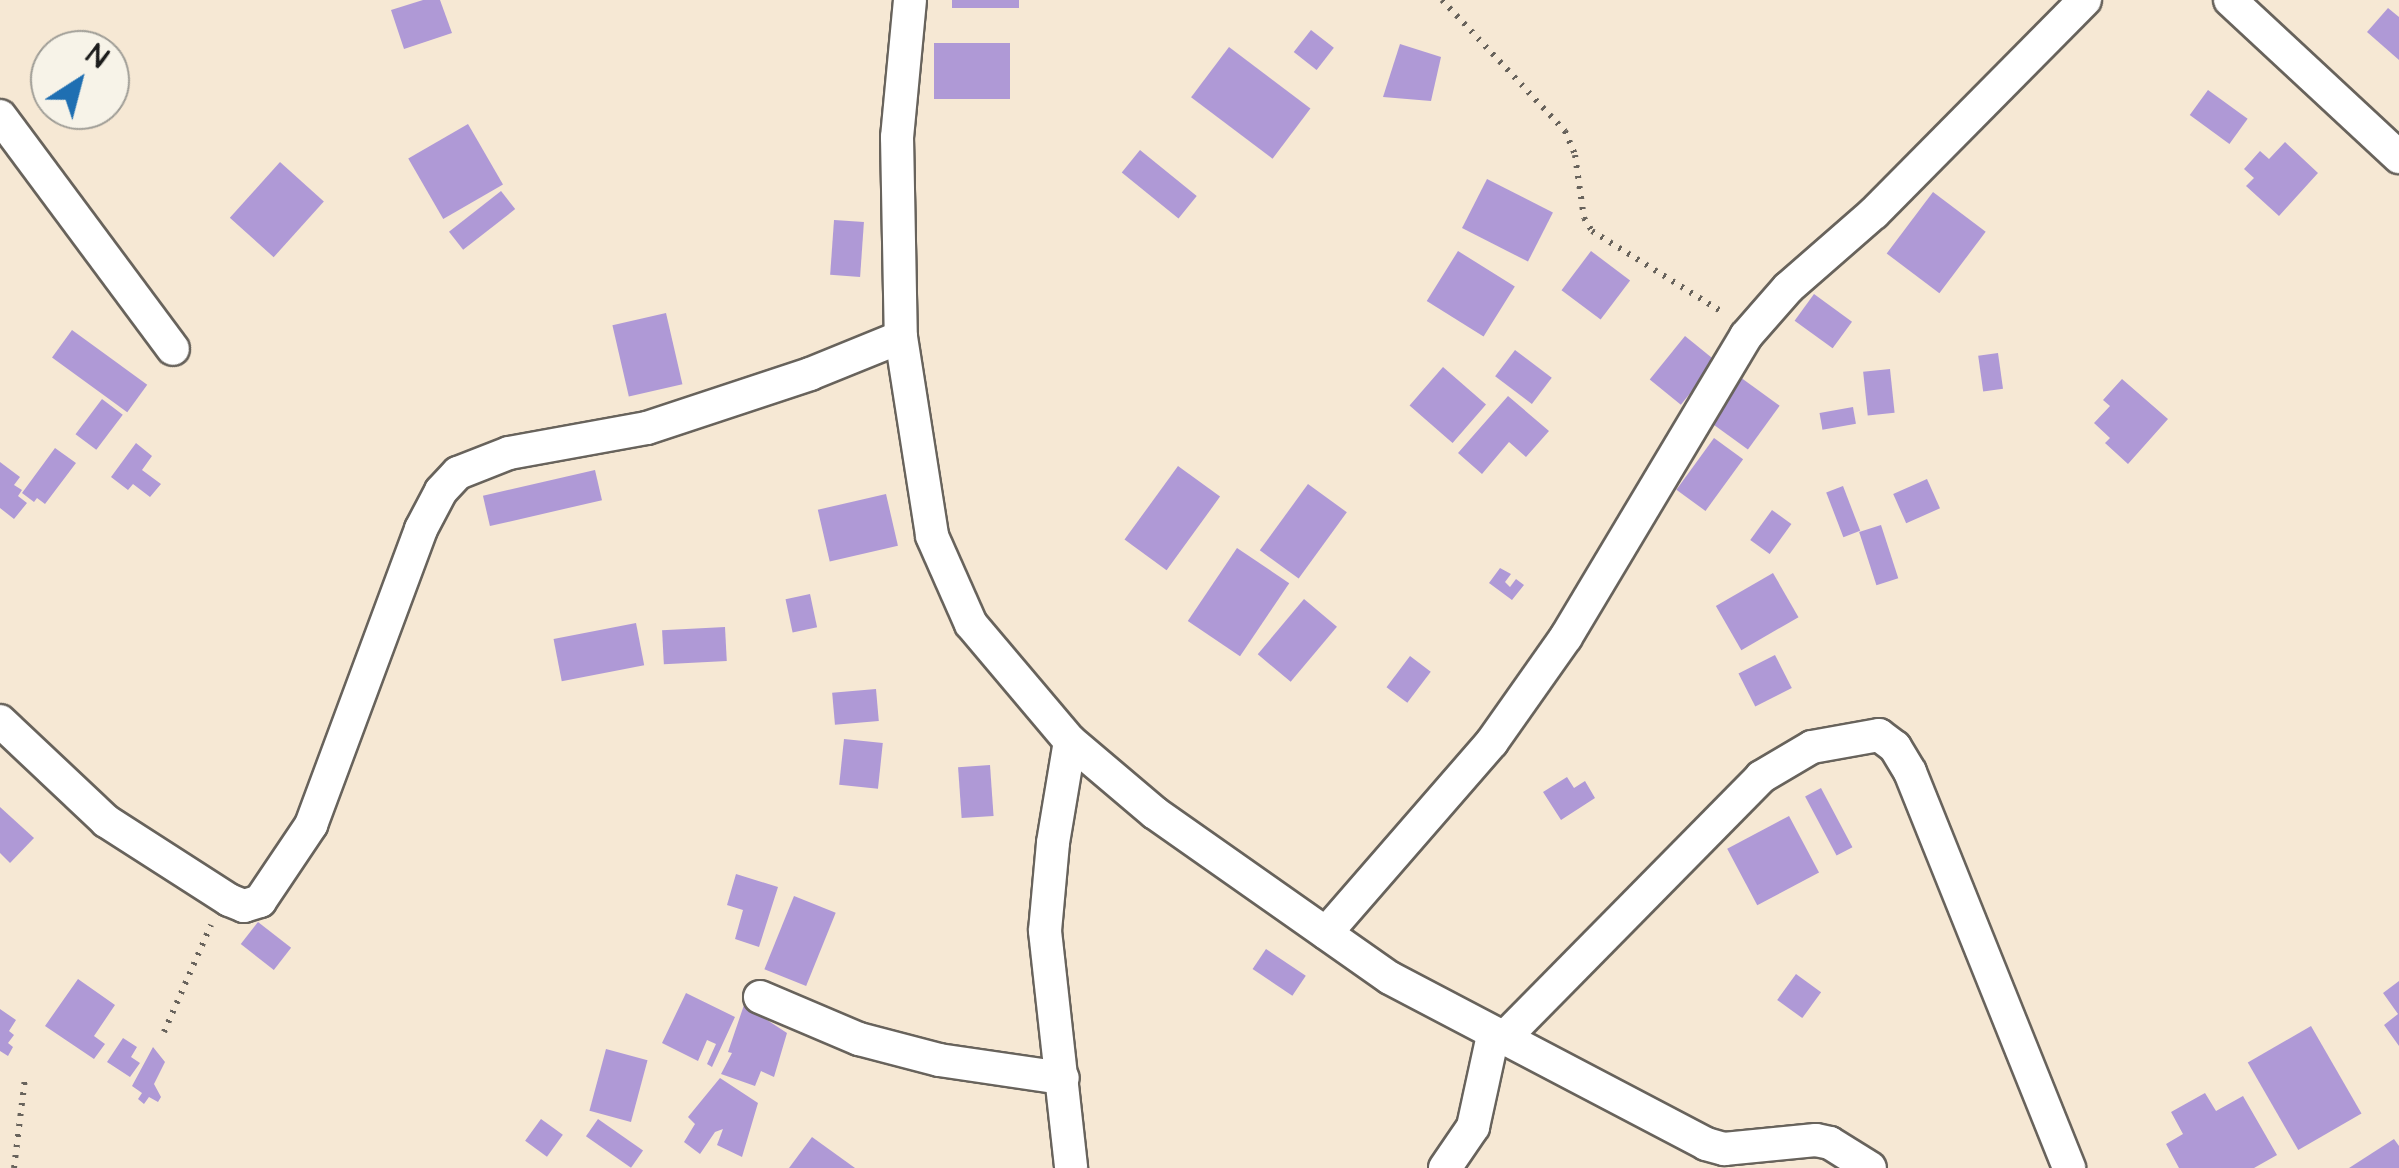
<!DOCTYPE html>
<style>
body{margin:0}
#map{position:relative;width:2399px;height:1168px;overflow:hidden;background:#f6e8d4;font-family:"Architects Daughter",sans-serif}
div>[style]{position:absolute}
.building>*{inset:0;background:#af99d6;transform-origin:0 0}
.path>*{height:6px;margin-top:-3px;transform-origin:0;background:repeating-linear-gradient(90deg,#68635c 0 2.5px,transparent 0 10.5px)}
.roads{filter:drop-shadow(2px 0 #68635c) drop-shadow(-2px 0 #68635c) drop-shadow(0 2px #68635c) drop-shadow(0 -2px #68635c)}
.street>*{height:32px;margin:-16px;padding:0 16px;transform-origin:16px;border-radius:16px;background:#fff}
span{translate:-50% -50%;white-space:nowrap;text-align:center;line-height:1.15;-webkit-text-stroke:8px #f7f3e8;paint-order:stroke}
.north{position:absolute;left:30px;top:30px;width:100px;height:100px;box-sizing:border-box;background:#f7f3e8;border:2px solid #9f9d96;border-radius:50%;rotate:36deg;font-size:28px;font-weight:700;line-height:40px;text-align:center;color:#1c1c1c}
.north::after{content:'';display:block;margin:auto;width:35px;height:45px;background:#1f6fb2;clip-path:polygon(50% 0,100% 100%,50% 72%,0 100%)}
</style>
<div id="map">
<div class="building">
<i style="clip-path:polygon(423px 0,440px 0,452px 33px,404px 49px,391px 10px)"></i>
<i style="left:952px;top:0;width:67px;height:8px"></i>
<i style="clip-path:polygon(2388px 8px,2399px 17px,2399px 60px,2367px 32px)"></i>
<i style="left:1311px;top:30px;width:29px;height:28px;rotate:38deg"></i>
<i style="left:934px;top:43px;width:76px;height:56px"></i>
<i style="clip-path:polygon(1400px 44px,1441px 57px,1431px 101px,1383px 97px)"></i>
<i style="left:1229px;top:47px;width:102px;height:63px;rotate:37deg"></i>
<i style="left:2208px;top:90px;width:49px;height:31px;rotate:36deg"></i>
<i style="left:468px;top:124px;width:70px;height:69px;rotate:60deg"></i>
<i style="clip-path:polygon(2285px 142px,2318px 173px,2279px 216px,2246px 186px,2254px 178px,2244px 169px,2260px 151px,2269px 159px)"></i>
<i style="left:1140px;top:150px;width:73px;height:29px;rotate:39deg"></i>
<i style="left:280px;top:162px;width:59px;height:75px;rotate:42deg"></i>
<i style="left:1487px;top:179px;width:74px;height:55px;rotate:27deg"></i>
<i style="left:501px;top:191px;width:23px;height:66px;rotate:52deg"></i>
<i style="left:1933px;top:192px;width:66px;height:77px;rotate:37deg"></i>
<i style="left:834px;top:220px;width:30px;height:55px;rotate:4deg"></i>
<i style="left:1458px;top:251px;width:67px;height:59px;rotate:32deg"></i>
<i style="left:1591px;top:251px;width:49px;height:49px;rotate:37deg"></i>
<i style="left:1814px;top:294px;width:47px;height:33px;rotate:36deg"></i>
<i style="left:666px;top:313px;width:73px;height:55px;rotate:77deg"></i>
<i style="left:72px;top:330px;width:93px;height:34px;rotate:36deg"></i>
<i style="left:1685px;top:336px;width:40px;height:56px;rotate:39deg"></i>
<i style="left:1515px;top:350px;width:46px;height:33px;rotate:37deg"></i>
<i style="left:1998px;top:353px;width:36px;height:20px;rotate:82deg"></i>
<i style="left:1443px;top:367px;width:57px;height:51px;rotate:41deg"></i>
<i style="left:1890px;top:369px;width:44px;height:27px;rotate:84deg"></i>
<i style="left:1740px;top:377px;width:49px;height:54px;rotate:36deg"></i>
<i style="clip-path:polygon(2122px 379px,2168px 419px,2128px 464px,2105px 443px,2110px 438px,2094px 423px,2110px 406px,2103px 400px)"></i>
<i style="clip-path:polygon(1508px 396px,1549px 431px,1526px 457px,1509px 442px,1482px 474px,1458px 453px)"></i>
<i style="left:102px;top:399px;width:26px;height:44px;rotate:37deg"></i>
<i style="left:1853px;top:407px;width:17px;height:34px;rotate:80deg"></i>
<i style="left:1714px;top:438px;width:36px;height:64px;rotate:36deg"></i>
<i style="clip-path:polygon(136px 443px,152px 456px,142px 470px,161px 484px,150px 497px,133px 484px,128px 490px,111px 477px)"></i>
<i style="clip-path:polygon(55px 448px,76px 463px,45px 504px,37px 498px,34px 502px,22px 493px)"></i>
<i style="clip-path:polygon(0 462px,20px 477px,14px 485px,22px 490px,18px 496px,27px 503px,14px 519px,0 508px)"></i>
<i style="left:1178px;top:466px;width:52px;height:91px;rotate:36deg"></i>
<i style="left:595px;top:470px;width:31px;height:115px;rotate:77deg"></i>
<i style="left:1927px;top:479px;width:32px;height:37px;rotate:66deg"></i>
<i style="left:1308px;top:484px;width:48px;height:82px;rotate:36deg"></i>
<i style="left:1843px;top:486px;width:48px;height:18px;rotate:69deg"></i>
<i style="left:886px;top:494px;width:53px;height:70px;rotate:77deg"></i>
<i style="left:1772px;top:510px;width:24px;height:37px;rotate:36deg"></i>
<i style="left:1881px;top:525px;width:56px;height:23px;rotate:72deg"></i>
<i style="left:1237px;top:548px;width:63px;height:88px;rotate:34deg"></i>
<i style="clip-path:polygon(1500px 568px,1511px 574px,1505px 582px,1510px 587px,1516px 579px,1524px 585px,1512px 600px,1489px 583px)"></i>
<i style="left:1773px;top:573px;width:51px;height:66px;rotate:60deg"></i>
<i style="left:810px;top:594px;width:34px;height:25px;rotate:78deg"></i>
<i style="left:1304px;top:599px;width:43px;height:72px;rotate:40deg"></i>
<i style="left:636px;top:623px;width:43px;height:84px;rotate:79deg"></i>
<i style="left:725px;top:627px;width:34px;height:63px;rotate:87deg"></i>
<i style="left:1775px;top:655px;width:37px;height:41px;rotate:63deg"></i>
<i style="left:1410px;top:656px;width:26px;height:39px;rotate:37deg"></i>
<i style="left:876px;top:689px;width:32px;height:44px;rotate:85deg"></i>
<i style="left:844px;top:739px;width:39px;height:46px;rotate:6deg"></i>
<i style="left:990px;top:765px;width:51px;height:32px;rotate:86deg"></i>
<i style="clip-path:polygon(1567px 777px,1574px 788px,1585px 781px,1595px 798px,1561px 820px,1543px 792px)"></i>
<i style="left:1821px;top:788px;width:67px;height:18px;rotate:62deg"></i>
<i style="clip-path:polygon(0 807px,34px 838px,10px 863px,0 853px)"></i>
<i style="left:1789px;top:816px;width:64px;height:70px;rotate:62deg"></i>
<i style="clip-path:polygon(736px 874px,778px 887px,759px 947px,735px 939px,743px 910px,727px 905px)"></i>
<i style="left:794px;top:896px;width:45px;height:79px;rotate:22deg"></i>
<i style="left:258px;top:922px;width:42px;height:28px;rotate:38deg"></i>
<i style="left:1266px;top:949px;width:48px;height:24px;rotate:34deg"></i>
<i style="left:1796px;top:974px;width:31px;height:32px;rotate:36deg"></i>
<i style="clip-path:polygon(78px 979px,115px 1005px,94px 1036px,105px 1044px,94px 1059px,45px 1026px)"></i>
<i style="clip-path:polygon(2399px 981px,2399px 1046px,2384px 1025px,2398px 1014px,2383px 993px)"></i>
<i style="clip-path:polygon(686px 993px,735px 1017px,712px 1067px,707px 1064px,716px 1044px,707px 1040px,698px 1061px,662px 1043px)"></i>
<i style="clip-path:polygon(744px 1005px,787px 1033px,774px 1077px,761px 1071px,755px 1086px,721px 1074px,732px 1053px,728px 1052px)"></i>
<i style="clip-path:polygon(0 1009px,16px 1020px,9px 1031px,14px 1035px,8px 1043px,13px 1047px,8px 1056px,0 1051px)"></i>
<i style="left:2311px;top:1026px;width:101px;height:73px;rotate:60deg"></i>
<i style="clip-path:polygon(123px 1038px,137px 1047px,131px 1057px,140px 1063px,130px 1077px,107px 1062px)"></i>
<i style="clip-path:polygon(153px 1047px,165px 1062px,154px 1084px,161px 1097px,158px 1102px,149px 1097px,144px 1104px,138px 1099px,142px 1093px,132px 1086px)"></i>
<i style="left:606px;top:1049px;width:43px;height:64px;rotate:15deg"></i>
<i style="clip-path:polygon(720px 1078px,758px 1103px,742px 1157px,717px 1145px,723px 1129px,715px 1132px,700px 1154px,684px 1142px,695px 1124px,688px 1117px)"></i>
<i style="clip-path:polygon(2205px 1093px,2216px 1111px,2243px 1096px,2277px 1155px,2254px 1168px,2179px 1168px,2166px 1144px,2183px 1134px,2171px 1112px)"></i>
<i style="left:541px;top:1119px;width:27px;height:27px;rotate:36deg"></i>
<i style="left:598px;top:1119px;width:55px;height:21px;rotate:35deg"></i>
<i style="clip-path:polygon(812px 1137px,855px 1168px,789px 1168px)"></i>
<i style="clip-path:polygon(2394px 1139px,2399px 1146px,2399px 1168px,2349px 1168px)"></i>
</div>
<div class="path">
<i style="left:1442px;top:0;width:180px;rotate:46.8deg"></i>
<i style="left:1565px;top:131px;width:26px;rotate:67deg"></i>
<i style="left:1575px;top:155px;width:64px;rotate:81.9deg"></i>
<i style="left:1584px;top:218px;width:15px;rotate:58deg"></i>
<i style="left:1592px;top:231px;width:153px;rotate:31.9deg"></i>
<i style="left:164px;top:1032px;width:117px;rotate:-66.3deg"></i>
<i style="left:14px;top:1168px;width:91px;rotate:-83deg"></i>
</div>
<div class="roads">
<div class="street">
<i style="left:910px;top:0;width:138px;rotate:95.4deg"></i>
<i style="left:897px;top:137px;width:200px;rotate:88.9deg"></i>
<i style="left:901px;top:337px;width:201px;rotate:81.1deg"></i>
<i style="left:932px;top:536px;width:96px;rotate:66.1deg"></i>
<i style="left:971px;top:624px;width:153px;rotate:49.8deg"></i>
<i style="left:1070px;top:741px;width:111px;rotate:40.3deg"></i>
<i style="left:1155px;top:813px;width:287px;rotate:35.1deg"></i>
<i style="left:1390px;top:978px;width:357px;rotate:27.7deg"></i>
<i style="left:1706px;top:1144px;width:19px;rotate:16deg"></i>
<i style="left:1724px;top:1149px;width:92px;rotate:-5.6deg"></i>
<i style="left:1816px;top:1140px;width:14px;rotate:12deg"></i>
<i style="left:1830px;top:1143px;width:47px;rotate:32deg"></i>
<i style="left:2230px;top:0;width:231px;rotate:42.9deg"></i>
<i style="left:0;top:116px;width:290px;rotate:53.4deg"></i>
<i style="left:0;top:721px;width:146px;rotate:43.3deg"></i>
<i style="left:106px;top:821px;width:146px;rotate:32.7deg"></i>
<i style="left:229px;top:900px;width:16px;rotate:22deg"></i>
<i style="left:244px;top:906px;width:17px;rotate:-17deg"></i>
<i style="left:260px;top:901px;width:92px;rotate:-56.1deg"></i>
<i style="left:311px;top:825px;width:316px;rotate:-69.6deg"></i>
<i style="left:421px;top:529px;width:43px;rotate:-62.2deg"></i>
<i style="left:441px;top:491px;width:25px;rotate:-47deg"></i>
<i style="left:458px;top:473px;width:55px;rotate:-21.4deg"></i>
<i style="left:509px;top:453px;width:140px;rotate:-10.3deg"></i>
<i style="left:647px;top:428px;width:172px;rotate:-18.3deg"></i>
<i style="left:810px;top:374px;width:98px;rotate:-22.1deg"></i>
<i style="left:1070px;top:741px;width:103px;rotate:99.5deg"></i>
<i style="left:1053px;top:843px;width:88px;rotate:95.2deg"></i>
<i style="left:1045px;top:931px;width:238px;rotate:83.7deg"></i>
<i style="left:1326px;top:933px;width:253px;rotate:-49deg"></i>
<i style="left:1492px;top:742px;width:128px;rotate:-54.8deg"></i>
<i style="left:1566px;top:637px;width:351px;rotate:-59.1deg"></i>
<i style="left:1746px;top:336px;width:64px;rotate:-48.8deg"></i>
<i style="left:1788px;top:288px;width:114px;rotate:-41.1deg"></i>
<i style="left:1874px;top:213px;width:300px;rotate:-45.3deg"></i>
<i style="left:760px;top:997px;width:108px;rotate:23deg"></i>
<i style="left:859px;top:1039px;width:83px;rotate:14.7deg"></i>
<i style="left:939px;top:1060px;width:125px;rotate:8.3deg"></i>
<i style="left:1502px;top:1040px;width:369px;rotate:-45.4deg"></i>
<i style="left:1761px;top:777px;width:59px;rotate:-30.5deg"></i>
<i style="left:1812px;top:747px;width:68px;rotate:-10.2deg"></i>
<i style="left:1879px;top:735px;width:20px;rotate:37deg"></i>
<i style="left:1895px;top:747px;width:29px;rotate:59deg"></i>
<i style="left:1910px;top:772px;width:427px;rotate:68.1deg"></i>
<i style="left:1445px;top:1168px;width:50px;rotate:-55.7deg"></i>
<i style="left:1473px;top:1127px;width:94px;rotate:-77.7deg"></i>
</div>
</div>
<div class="north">N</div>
</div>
